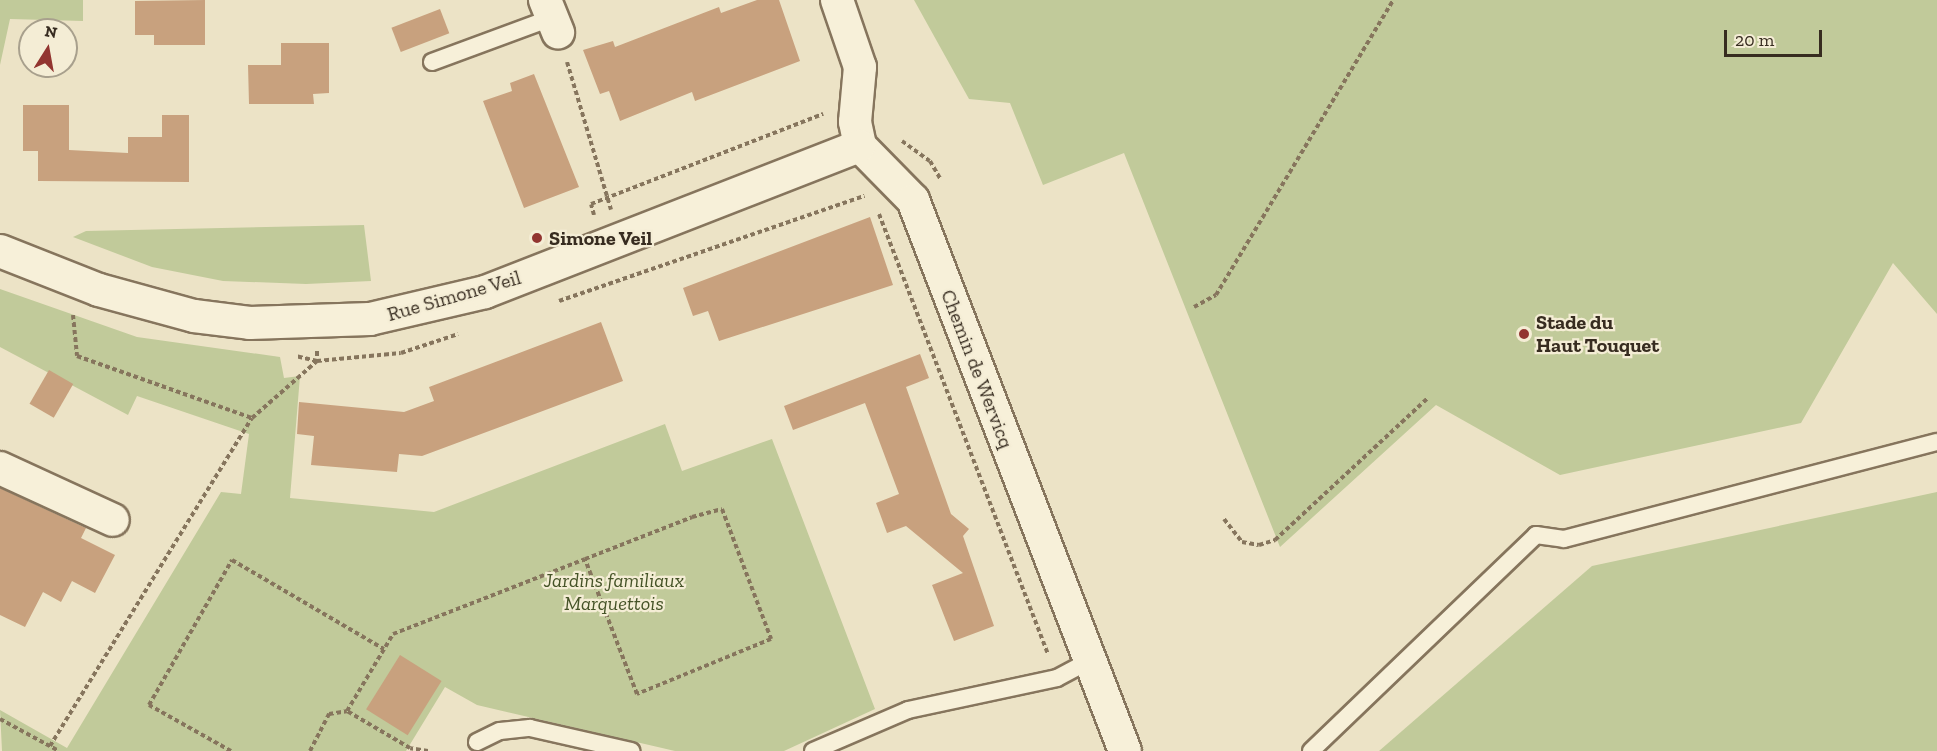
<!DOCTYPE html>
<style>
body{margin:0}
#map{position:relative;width:1937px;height:751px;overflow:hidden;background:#ece3c6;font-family:"Zilla Slab",serif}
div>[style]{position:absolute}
.green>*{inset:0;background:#c1ca9a}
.building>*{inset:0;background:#c8a17e;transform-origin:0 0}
.path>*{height:4px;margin-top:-2px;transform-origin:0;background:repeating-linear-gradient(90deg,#86755d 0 4.5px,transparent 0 7.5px)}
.roads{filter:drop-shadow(2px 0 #86755d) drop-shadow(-2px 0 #86755d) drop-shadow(0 2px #86755d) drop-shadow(0 -2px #86755d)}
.lane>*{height:16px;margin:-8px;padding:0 8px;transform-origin:8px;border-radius:8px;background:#f7f0d9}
.street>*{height:32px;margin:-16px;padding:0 16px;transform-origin:16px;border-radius:16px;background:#f7f0d9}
.dots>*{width:16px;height:16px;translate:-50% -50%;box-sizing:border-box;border:3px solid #f4edd5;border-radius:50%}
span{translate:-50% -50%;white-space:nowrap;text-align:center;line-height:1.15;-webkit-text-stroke:4.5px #f4edd5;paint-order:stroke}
.poi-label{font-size:20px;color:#372c20;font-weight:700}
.left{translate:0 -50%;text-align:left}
.street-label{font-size:20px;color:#372c20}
.park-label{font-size:20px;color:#455327;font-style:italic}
.north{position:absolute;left:18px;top:18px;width:60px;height:60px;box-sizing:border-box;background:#f4edd5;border:2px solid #a8a08d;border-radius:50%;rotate:11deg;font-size:16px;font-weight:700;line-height:24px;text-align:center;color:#372c20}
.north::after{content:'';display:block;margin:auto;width:21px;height:27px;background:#923530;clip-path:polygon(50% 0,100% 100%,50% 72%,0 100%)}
.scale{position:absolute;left:1724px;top:30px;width:98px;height:27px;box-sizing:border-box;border:3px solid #372c20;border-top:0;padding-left:8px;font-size:18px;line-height:21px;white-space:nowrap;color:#372c20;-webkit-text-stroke:4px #f4edd5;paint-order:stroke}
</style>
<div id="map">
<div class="green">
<i style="clip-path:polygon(0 0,83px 0,83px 21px,10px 19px,0 65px)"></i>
<i style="clip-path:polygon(914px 0,1937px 0,1937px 314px,1893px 263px,1801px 423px,1560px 475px,1436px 405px,1280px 547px,1124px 153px,1043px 185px,1010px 103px,969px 99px)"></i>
<i style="clip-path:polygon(364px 225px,371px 281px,306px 284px,223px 281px,152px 267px,73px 237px,86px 231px)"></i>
<i style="clip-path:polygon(0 289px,137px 337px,280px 357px,284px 378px,300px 376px,290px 498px,434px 512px,665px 424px,682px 471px,772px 439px,875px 709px,784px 751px,675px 751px,477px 705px,445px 687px,406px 751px,2px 751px,0 710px,67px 748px,221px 492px,241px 494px,249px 434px,137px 396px,128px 415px,0 347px)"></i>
<i style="clip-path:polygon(1937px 492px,1937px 751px,1379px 751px,1592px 566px)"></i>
</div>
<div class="building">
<i style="clip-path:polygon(205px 0,205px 45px,154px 45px,154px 35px,135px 35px,135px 1px)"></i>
<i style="clip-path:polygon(757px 0,779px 0,800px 61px,695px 101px,692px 92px,620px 121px,609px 91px,600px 94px,583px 50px,613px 41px,615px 47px,719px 7px,721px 13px)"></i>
<i style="left:440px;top:9px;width:26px;height:52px;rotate:69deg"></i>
<i style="clip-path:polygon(281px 43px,329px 43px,329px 93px,313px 94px,314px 104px,249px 104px,248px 65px,281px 65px)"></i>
<i style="clip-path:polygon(534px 74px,579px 187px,524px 208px,483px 101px,512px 91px,510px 83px)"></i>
<i style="clip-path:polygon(23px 105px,69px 105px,69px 150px,128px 153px,128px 137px,162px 137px,162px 115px,189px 115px,189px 182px,38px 181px,38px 151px,23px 151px)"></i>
<i style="clip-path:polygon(870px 217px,893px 285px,719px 341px,708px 311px,693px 316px,683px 288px)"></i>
<i style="clip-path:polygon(601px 322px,623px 381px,422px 456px,399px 454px,397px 472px,311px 465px,314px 436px,297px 434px,299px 402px,404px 412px,434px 401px,429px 387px)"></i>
<i style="clip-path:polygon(920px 354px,929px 378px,906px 387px,951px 514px,969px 529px,963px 536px,994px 626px,954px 641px,932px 585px,963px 573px,906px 526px,887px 533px,876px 503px,899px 494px,865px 403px,793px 430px,784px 406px)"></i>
<i style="left:49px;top:370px;width:28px;height:39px;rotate:30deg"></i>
<i style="clip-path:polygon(0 488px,86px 528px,81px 538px,115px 555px,95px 593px,72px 581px,61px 602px,43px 592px,25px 627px,0 615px)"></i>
<i style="left:400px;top:655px;width:49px;height:64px;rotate:32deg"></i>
</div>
<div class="path">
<i style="left:567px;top:62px;width:154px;rotate:73.4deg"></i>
<i style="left:902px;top:141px;width:34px;rotate:36deg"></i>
<i style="left:930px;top:161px;width:22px;rotate:60deg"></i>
<i style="left:879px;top:214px;width:472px;rotate:69deg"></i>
<i style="left:594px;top:215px;width:11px;rotate:-105deg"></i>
<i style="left:591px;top:204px;width:249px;rotate:-21.2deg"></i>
<i style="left:559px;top:301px;width:323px;rotate:-19deg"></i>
<i style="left:1194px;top:307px;width:25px;rotate:-29deg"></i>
<i style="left:1216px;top:295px;width:344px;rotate:-59deg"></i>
<i style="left:73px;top:315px;width:41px;rotate:84.4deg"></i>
<i style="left:77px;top:356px;width:186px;rotate:19.5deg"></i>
<i style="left:252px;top:418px;width:86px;rotate:-41.2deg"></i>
<i style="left:317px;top:361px;width:22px;rotate:-167deg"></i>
<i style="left:317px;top:351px;width:10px;rotate:90deg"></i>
<i style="left:317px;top:361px;width:84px;rotate:-5.4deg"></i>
<i style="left:401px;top:353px;width:60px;rotate:-18.4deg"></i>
<i style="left:1224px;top:519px;width:29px;rotate:52deg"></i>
<i style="left:1242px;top:542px;width:17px;rotate:10deg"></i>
<i style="left:1259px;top:545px;width:17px;rotate:-17deg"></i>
<i style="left:1275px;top:540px;width:209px;rotate:-42.9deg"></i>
<i style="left:0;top:719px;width:67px;rotate:28.5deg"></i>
<i style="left:50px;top:746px;width:385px;rotate:-58.4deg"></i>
<i style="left:231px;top:751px;width:94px;rotate:-150.7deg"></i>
<i style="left:149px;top:705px;width:167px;rotate:-60.2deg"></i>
<i style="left:232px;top:560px;width:176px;rotate:30.4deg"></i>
<i style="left:310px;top:751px;width:42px;rotate:-62.8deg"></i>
<i style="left:329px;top:714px;width:18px;rotate:-9deg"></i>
<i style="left:428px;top:751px;width:18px;rotate:-171deg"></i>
<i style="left:410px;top:748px;width:73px;rotate:-149.6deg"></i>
<i style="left:347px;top:711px;width:90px;rotate:-59.1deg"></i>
<i style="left:393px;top:634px;width:206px;rotate:-21.3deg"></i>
<i style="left:585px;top:559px;width:115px;rotate:-21.4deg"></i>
<i style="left:692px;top:517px;width:31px;rotate:-15deg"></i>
<i style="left:722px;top:509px;width:139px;rotate:69.3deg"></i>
<i style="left:771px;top:639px;width:145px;rotate:157.7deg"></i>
<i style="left:637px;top:694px;width:145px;rotate:-111.1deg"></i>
</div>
<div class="roads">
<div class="lane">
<i style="left:432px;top:62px;width:127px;rotate:-20.3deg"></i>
<i style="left:477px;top:742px;width:25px;rotate:-26deg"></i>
<i style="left:500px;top:731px;width:30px;rotate:-6deg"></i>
<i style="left:530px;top:728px;width:104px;rotate:12.8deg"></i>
<i style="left:813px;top:751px;width:103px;rotate:-23.3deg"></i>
<i style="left:908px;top:710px;width:152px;rotate:-12.1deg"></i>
<i style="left:1057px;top:678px;width:34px;rotate:-28deg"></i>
<i style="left:1311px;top:751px;width:312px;rotate:-43.8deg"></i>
<i style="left:1536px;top:535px;width:28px;rotate:8deg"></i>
<i style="left:1564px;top:539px;width:385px;rotate:-14.6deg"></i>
</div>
<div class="street">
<i style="left:545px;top:0;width:35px;rotate:68deg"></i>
<i style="left:837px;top:0;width:71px;rotate:71.1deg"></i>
<i style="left:860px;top:67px;width:55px;rotate:95.2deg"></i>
<i style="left:855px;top:122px;width:25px;rotate:78deg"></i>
<i style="left:860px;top:146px;width:76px;rotate:45.5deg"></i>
<i style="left:913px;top:200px;width:590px;rotate:68.96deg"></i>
<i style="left:0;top:251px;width:106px;rotate:21.5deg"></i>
<i style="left:99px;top:290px;width:98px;rotate:15.3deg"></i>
<i style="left:194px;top:316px;width:56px;rotate:7.1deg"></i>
<i style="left:250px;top:323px;width:120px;rotate:-1.9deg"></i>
<i style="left:370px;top:319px;width:118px;rotate:-13.2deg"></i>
<i style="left:485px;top:292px;width:402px;rotate:-21.3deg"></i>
<i style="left:0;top:468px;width:124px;rotate:24.7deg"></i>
</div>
</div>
<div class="dots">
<i style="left:537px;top:238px;background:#923530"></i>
<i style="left:1524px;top:334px;background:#923530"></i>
</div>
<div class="poi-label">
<span class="left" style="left:549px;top:238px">Simone Veil</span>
<span class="left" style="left:1536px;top:334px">Stade du<br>Haut Touquet</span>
</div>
<div class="street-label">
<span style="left:454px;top:296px;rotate:-16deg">Rue Simone Veil</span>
<span style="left:977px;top:369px;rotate:69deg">Chemin de Wervicq</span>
</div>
<div class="park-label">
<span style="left:614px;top:592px">Jardins familiaux<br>Marquettois</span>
</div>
<div class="north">N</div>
<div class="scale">20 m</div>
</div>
